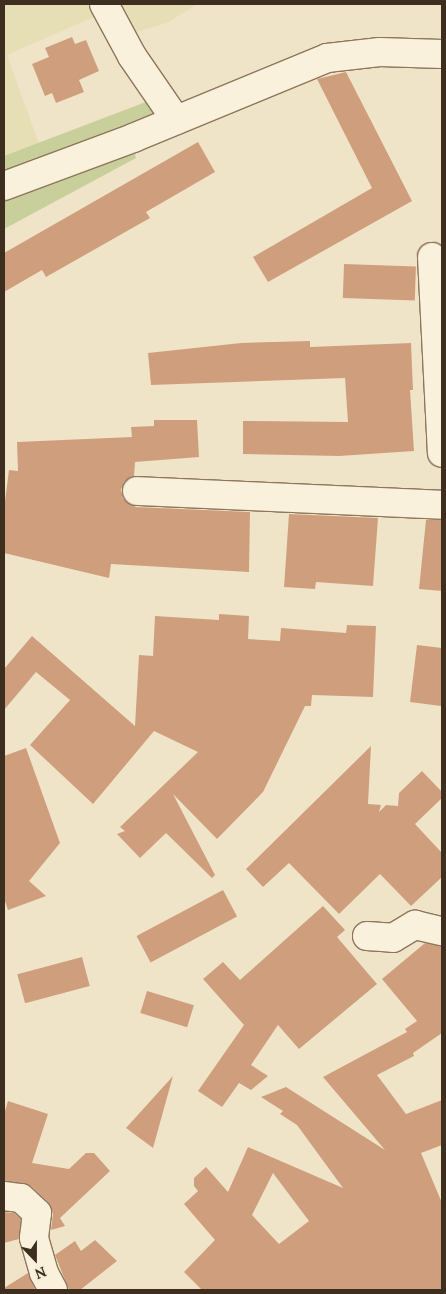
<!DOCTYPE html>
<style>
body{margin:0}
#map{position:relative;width:446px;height:1294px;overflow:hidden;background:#f0e4c8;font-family:Lora,serif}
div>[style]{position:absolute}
.farmland>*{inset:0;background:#e6deb5}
.green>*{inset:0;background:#c9cf9b}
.building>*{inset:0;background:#cf9f7d;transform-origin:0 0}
.roads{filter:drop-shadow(1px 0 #8d765c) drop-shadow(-1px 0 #8d765c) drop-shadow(0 1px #8d765c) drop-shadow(0 -1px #8d765c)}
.minor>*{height:28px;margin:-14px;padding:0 14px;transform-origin:14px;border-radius:14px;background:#faf1dc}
span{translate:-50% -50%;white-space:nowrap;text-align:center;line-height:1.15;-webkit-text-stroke:4px #f7eed8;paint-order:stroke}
.frame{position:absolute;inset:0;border:5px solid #3d2e20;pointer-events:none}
.north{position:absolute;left:10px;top:1234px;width:50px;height:50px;-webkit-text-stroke:4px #f7eed8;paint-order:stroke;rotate:158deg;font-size:14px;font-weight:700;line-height:20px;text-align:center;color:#3d2e20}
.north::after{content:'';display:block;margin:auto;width:18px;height:22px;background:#3d2e20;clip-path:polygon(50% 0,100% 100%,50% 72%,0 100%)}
</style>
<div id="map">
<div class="farmland">
<i style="clip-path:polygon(4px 4px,87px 4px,96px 16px,7px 55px,39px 144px,4px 156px)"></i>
<i style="clip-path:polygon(113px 4px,197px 4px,167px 23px,129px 34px)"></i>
</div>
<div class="green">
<i style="clip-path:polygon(151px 100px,160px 119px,4px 176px,4px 156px)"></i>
<i style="clip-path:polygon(133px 146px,136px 158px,4px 229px,4px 195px)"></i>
</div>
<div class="building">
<i style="clip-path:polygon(72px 37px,75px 44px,86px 40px,99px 71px,79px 80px,84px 92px,56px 103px,52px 93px,45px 96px,32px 64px,49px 57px,45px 48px)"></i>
<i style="clip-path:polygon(346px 72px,412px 201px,268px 282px,253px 257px,372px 188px,317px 79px)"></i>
<i style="clip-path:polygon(198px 142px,215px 172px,146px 212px,150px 218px,46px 277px,42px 270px,4px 292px,4px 253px)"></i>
<i style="left:344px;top:264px;width:72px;height:34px;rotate:2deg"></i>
<i style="clip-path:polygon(310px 341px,310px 347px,411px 343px,413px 390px,410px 390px,414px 451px,339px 456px,243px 454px,243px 421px,348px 422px,345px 378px,151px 385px,148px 353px,241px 343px)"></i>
<i style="clip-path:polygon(154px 420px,197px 420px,199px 457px,135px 462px,134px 476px,124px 482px,121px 490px,123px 499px,136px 507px,250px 512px,249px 572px,111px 564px,109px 578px,4px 553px,4px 509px,9px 470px,18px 471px,17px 442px,132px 437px,131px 427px,154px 426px)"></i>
<i style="clip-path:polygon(289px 514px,378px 518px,373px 586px,316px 582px,315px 589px,284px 587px)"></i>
<i style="clip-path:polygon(426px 520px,442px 520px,442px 591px,419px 589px)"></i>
<i style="clip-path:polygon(219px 614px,249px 616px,248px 639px,280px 641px,281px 628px,346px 633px,347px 625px,376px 626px,373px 697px,312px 695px,311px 706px,305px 706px,263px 792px,217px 839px,173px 794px,215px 875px,212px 878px,166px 833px,140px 858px,117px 834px,125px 831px,120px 827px,198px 752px,154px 731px,93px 804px,30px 745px,70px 700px,36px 672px,4px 710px,4px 669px,32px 636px,135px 726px,139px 655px,153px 656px,155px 616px,219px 620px)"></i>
<i style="clip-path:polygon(417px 645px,442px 648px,441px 706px,410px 702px)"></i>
<i style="clip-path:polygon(371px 746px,368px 804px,381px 805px,379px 812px,386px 805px,398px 806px,399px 793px,422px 771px,442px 792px,442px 798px,415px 824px,442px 853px,442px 877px,411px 906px,380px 874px,339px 914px,289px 863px,263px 887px,246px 869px)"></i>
<i style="clip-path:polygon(26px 748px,60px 843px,29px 881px,46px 896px,8px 910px,4px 898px,4px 756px)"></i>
<i style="left:223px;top:890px;width:30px;height:98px;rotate:62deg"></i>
<i style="clip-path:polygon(323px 906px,345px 930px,337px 937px,377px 984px,299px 1049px,278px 1025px,251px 1065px,268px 1076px,251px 1090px,239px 1083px,222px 1107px,198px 1091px,244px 1025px,203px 979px,223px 962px,240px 980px)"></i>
<i style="clip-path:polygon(evenodd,425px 943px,442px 946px,442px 1033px,413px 1053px,414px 1056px,377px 1075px,406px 1114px,442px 1100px,442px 1145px,421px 1153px,442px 1203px,442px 1290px,202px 1290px,184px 1272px,215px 1240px,184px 1204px,198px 1191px,194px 1186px,194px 1178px,206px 1167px,228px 1192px,248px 1147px,343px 1188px,297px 1125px,280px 1114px,283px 1111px,261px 1097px,286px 1087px,385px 1150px,323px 1077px,407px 1032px,405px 1029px,417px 1021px,382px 979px,425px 943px,273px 1173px,309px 1221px,279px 1244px,252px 1215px,273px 1173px)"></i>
<i style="left:82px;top:957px;width:30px;height:67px;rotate:75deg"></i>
<i style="left:147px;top:991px;width:49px;height:23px;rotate:17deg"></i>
<i style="clip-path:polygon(173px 1076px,153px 1148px,126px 1128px)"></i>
<i style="clip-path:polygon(8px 1101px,48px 1114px,32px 1163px,69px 1169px,86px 1153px,94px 1153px,110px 1171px,60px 1218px,65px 1226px,51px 1230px,53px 1214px,48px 1202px,31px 1186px,4px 1181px,4px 1114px)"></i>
<i style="clip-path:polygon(4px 1212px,14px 1213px,21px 1219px,19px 1239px,4px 1243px)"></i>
<i style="clip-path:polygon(95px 1240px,117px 1261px,80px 1290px,69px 1290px,55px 1255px,75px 1241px,81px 1251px)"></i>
<i style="clip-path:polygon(28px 1273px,35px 1290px,4px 1290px,4px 1288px)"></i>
</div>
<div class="roads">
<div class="minor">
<i style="left:104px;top:4px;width:59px;rotate:61.7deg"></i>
<i style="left:132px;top:56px;width:78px;rotate:55.5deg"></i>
<i style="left:4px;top:186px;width:138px;rotate:-20.4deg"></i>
<i style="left:133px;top:138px;width:210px;rotate:-22.4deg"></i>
<i style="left:327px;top:58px;width:53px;rotate:-6.5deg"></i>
<i style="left:380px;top:52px;width:62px;rotate:1.8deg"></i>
<i style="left:432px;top:257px;width:196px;rotate:87.1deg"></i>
<i style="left:137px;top:491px;width:305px;rotate:2.6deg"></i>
<i style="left:367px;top:936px;width:26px;rotate:4deg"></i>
<i style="left:393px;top:938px;width:26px;rotate:-31deg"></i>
<i style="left:415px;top:925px;width:28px;rotate:13deg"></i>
<i style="left:4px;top:1196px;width:17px;rotate:7deg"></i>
<i style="left:21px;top:1198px;width:22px;rotate:43deg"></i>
<i style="left:37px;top:1213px;width:25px;rotate:97deg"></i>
<i style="left:34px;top:1238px;width:36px;rotate:74deg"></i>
<i style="left:44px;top:1273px;width:19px;rotate:62deg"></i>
</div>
</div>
<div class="frame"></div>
<div class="north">N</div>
</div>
